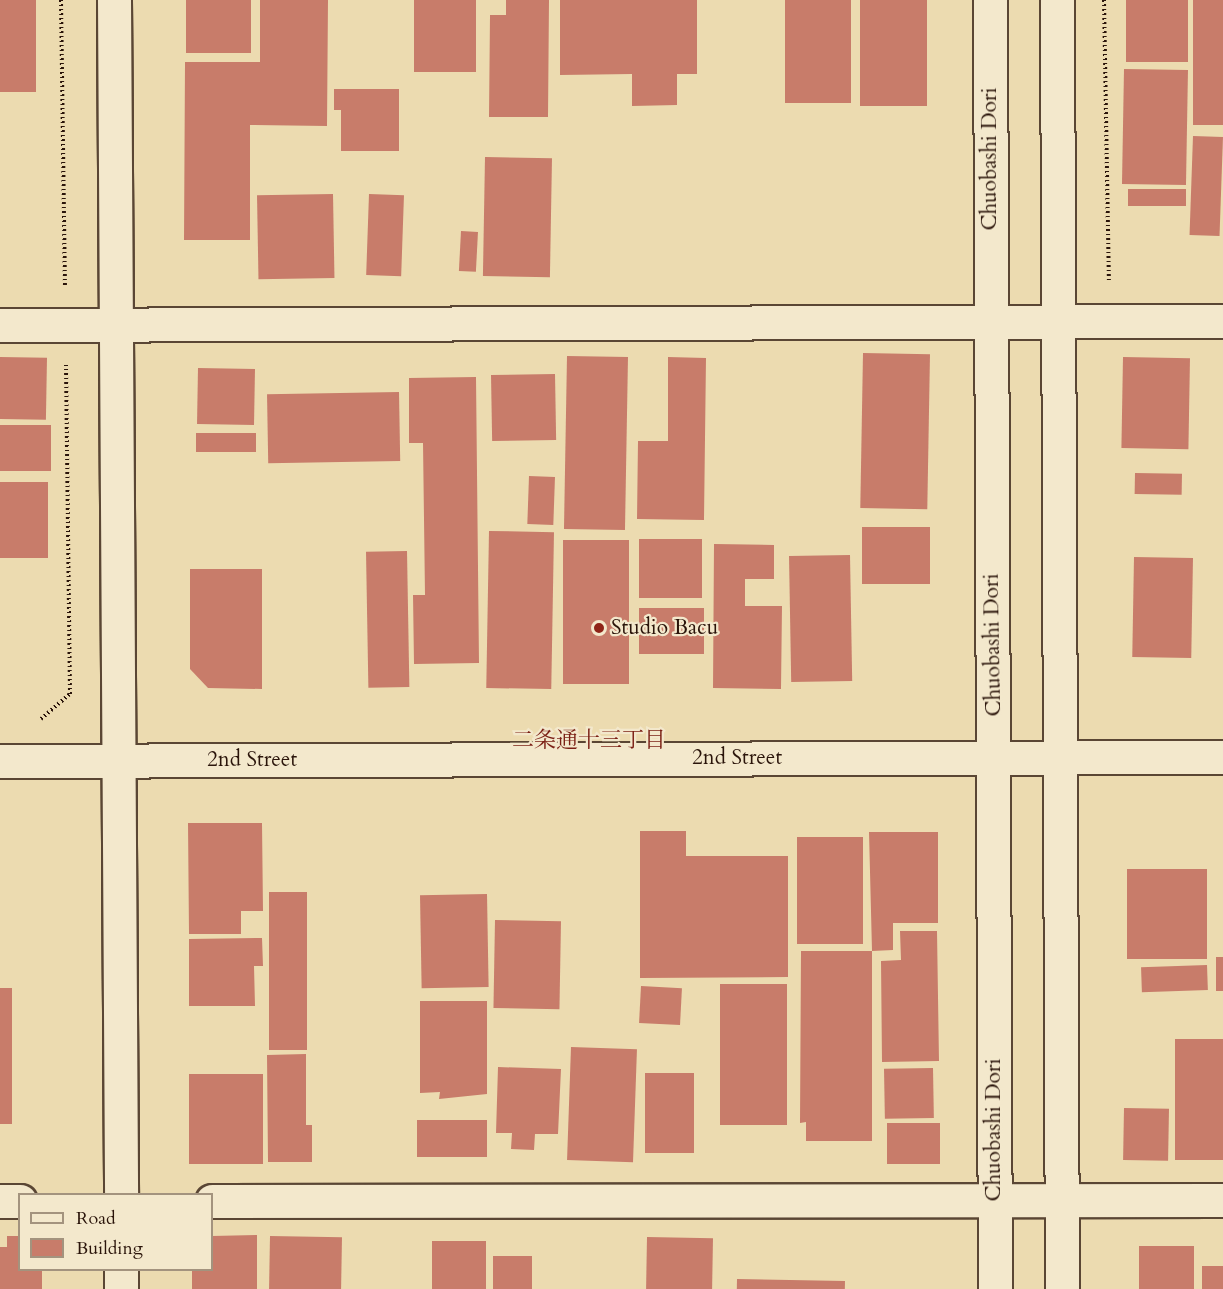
<!DOCTYPE html>
<meta charset="utf-8">
<style>
body{margin:0}
#map{position:relative;width:1223px;height:1289px;overflow:hidden;background:#ecdbb0;font-family:Cardo,"Noto Serif JP",serif}
div>[style]{position:absolute}
.building>*{inset:0;background:#c87c6a;transform-origin:0 0}
.path>*{height:4px;margin-top:-2px;transform-origin:0;background:repeating-linear-gradient(90deg,#2a140a 0 1.5px,transparent 0 4.5px)}
.roads{filter:drop-shadow(2px 0 #5a4634) drop-shadow(-2px 0 #5a4634) drop-shadow(0 2px #5a4634) drop-shadow(0 -2px #5a4634)}
.minor>*{height:33px;margin:-16.5px;padding:0 16.5px;transform-origin:16.5px;border-radius:16.5px;background:#f3e8cc}
.dots>*{width:16px;height:16px;translate:-50% -50%;box-sizing:border-box;border:3px solid #f3e8cc;border-radius:50%}
span{translate:-50% -50%;white-space:nowrap;text-align:center;line-height:1.15;-webkit-text-stroke:4.5px #f3e8cc;paint-order:stroke}
.street-label{font-size:21px;color:#2a140a}
.poi-label{font-size:21px;color:#2a140a}
.left{translate:0 -50%;text-align:left}
.neighbourhood-label{font-size:22px;color:#7a1f14}
.legend{position:absolute;left:18px;top:1193px;width:195px;height:78px;box-sizing:border-box;background:#f3e8cc;border:2px solid #a3937e;margin:0;padding:8px 10px;list-style:none;font-size:18px;color:#2a140a}
.legend li{display:flex;align-items:center;gap:12px;height:30px}
.legend b{width:30px;border:2px solid #a3937e}
</style>
<div id="map">
<div class="building">
<i style="left:0;top:0;width:36px;height:92px"></i>
<i style="left:186px;top:0;width:65px;height:53px"></i>
<i style="clip-path:polygon(260px 0,328px 0,327px 126px,250px 125px,250px 240px,184px 240px,185px 62px,260px 62px)"></i>
<i style="left:414px;top:0;width:62px;height:72px"></i>
<i style="clip-path:polygon(506px 0,549px 0,548px 117px,489px 117px,490px 15px,506px 15px)"></i>
<i style="clip-path:polygon(560px 0,697px 0,697px 74px,677px 74px,677px 105px,632px 106px,632px 74px,560px 75px)"></i>
<i style="left:785px;top:0;width:66px;height:103px"></i>
<i style="left:860px;top:0;width:67px;height:106px"></i>
<i style="left:1126px;top:0;width:62px;height:62px"></i>
<i style="left:1193px;top:0;width:30px;height:125px"></i>
<i style="left:1124px;top:69px;width:64px;height:115px;rotate:1deg"></i>
<i style="clip-path:polygon(334px 89px,399px 89px,399px 151px,341px 151px,341px 110px,334px 110px)"></i>
<i style="left:1193px;top:136px;width:30px;height:99px;rotate:2deg"></i>
<i style="left:485px;top:157px;width:67px;height:119px;rotate:1deg"></i>
<i style="left:1128px;top:189px;width:58px;height:17px"></i>
<i style="left:333px;top:194px;width:84px;height:76px;rotate:89deg"></i>
<i style="left:369px;top:194px;width:35px;height:81px;rotate:2deg"></i>
<i style="left:461px;top:231px;width:17px;height:40px;rotate:3deg"></i>
<i style="left:863px;top:353px;width:67px;height:155px;rotate:1deg"></i>
<i style="left:567px;top:356px;width:61px;height:173px;rotate:1deg"></i>
<i style="left:0;top:357px;width:47px;height:62px;rotate:1deg"></i>
<i style="clip-path:polygon(668px 357px,706px 358px,704px 520px,637px 519px,638px 441px,668px 441px)"></i>
<i style="left:1123px;top:357px;width:67px;height:91px;rotate:1deg"></i>
<i style="left:198px;top:368px;width:57px;height:56px;rotate:1deg"></i>
<i style="left:555px;top:374px;width:66px;height:64px;rotate:89deg"></i>
<i style="clip-path:polygon(476px 377px,479px 663px,414px 664px,413px 595px,425px 595px,423px 443px,409px 443px,409px 378px)"></i>
<i style="left:399px;top:392px;width:69px;height:132px;rotate:89deg"></i>
<i style="left:51px;top:425px;width:46px;height:51px;rotate:90deg"></i>
<i style="left:196px;top:433px;width:60px;height:19px"></i>
<i style="left:1135px;top:473px;width:47px;height:21px;rotate:1deg"></i>
<i style="left:529px;top:476px;width:26px;height:48px;rotate:2deg"></i>
<i style="left:0;top:482px;width:48px;height:76px"></i>
<i style="left:862px;top:527px;width:68px;height:57px"></i>
<i style="left:489px;top:531px;width:65px;height:157px;rotate:1deg"></i>
<i style="left:639px;top:539px;width:63px;height:59px"></i>
<i style="left:563px;top:540px;width:66px;height:144px"></i>
<i style="clip-path:polygon(714px 544px,774px 545px,774px 579px,745px 579px,745px 606px,782px 606px,781px 689px,713px 688px)"></i>
<i style="left:407px;top:551px;width:136px;height:41px;rotate:89deg"></i>
<i style="left:850px;top:555px;width:126px;height:61px;rotate:89deg"></i>
<i style="left:1134px;top:557px;width:59px;height:100px;rotate:1deg"></i>
<i style="clip-path:polygon(190px 569px,262px 569px,262px 689px,208px 688px,190px 669px)"></i>
<i style="left:639px;top:608px;width:65px;height:46px"></i>
<i style="clip-path:polygon(188px 823px,262px 823px,263px 911px,241px 911px,241px 934px,189px 934px)"></i>
<i style="clip-path:polygon(640px 831px,686px 831px,686px 856px,788px 856px,788px 977px,640px 978px)"></i>
<i style="clip-path:polygon(869px 832px,938px 832px,938px 923px,893px 923px,893px 950px,872px 951px,872px 1141px,806px 1141px,806px 1122px,800px 1123px,801px 951px,872px 951px)"></i>
<i style="left:797px;top:837px;width:66px;height:107px"></i>
<i style="left:1127px;top:869px;width:80px;height:90px"></i>
<i style="left:269px;top:892px;width:38px;height:158px"></i>
<i style="left:487px;top:894px;width:93px;height:67px;rotate:89deg"></i>
<i style="left:495px;top:920px;width:66px;height:88px;rotate:1deg"></i>
<i style="clip-path:polygon(900px 931px,937px 931px,939px 1061px,882px 1062px,881px 961px,901px 960px)"></i>
<i style="clip-path:polygon(262px 938px,263px 966px,254px 966px,255px 1006px,189px 1006px,189px 939px)"></i>
<i style="left:1216px;top:957px;width:7px;height:34px"></i>
<i style="left:1207px;top:965px;width:25px;height:66px;rotate:88deg"></i>
<i style="left:787px;top:984px;width:141px;height:67px;rotate:90deg"></i>
<i style="left:641px;top:986px;width:41px;height:37px;rotate:3deg"></i>
<i style="left:0;top:988px;width:12px;height:136px"></i>
<i style="clip-path:polygon(420px 1001px,487px 1001px,487px 1094px,439px 1099px,440px 1092px,420px 1093px)"></i>
<i style="left:1175px;top:1039px;width:48px;height:121px"></i>
<i style="left:571px;top:1047px;width:66px;height:113px;rotate:2deg"></i>
<i style="clip-path:polygon(306px 1054px,306px 1125px,312px 1125px,312px 1162px,268px 1162px,267px 1055px)"></i>
<i style="clip-path:polygon(498px 1067px,561px 1069px,558px 1134px,535px 1134px,534px 1150px,511px 1149px,512px 1133px,496px 1133px)"></i>
<i style="left:933px;top:1068px;width:50px;height:49px;rotate:89deg"></i>
<i style="left:645px;top:1073px;width:49px;height:80px"></i>
<i style="left:189px;top:1074px;width:74px;height:90px"></i>
<i style="left:1124px;top:1108px;width:45px;height:52px;rotate:1deg"></i>
<i style="left:487px;top:1120px;width:37px;height:70px;rotate:90deg"></i>
<i style="left:940px;top:1123px;width:41px;height:53px;rotate:90deg"></i>
<i style="clip-path:polygon(257px 1235px,257px 1289px,192px 1289px,192px 1270px,212px 1270px,212px 1236px)"></i>
<i style="clip-path:polygon(7px 1236px,20px 1236px,20px 1270px,42px 1270px,42px 1289px,0 1289px,0 1247px,7px 1247px)"></i>
<i style="left:270px;top:1236px;width:72px;height:53px;rotate:1deg"></i>
<i style="left:647px;top:1237px;width:66px;height:52px;rotate:1deg"></i>
<i style="left:432px;top:1241px;width:54px;height:48px"></i>
<i style="left:1194px;top:1246px;width:43px;height:55px;rotate:90deg"></i>
<i style="left:493px;top:1256px;width:39px;height:33px"></i>
<i style="left:1202px;top:1266px;width:21px;height:23px"></i>
<i style="left:737px;top:1279px;width:108px;height:10px;rotate:1deg"></i>
</div>
<div class="path">
<i style="left:61px;top:0;width:285px;rotate:89.2deg"></i>
<i style="left:1104px;top:0;width:281px;rotate:89deg"></i>
<i style="left:41px;top:719px;width:38px;rotate:-41deg"></i>
<i style="left:70px;top:694px;width:329px;rotate:-90.7deg"></i>
</div>
<div class="roads">
<div class="minor">
<i style="left:114px;top:0;width:1194px;rotate:89.66deg"></i>
<i style="left:990px;top:0;width:1289px;rotate:89.78deg"></i>
<i style="left:1057px;top:0;width:1289px;rotate:89.78deg"></i>
<i style="left:0;top:325px;width:1223px;rotate:-0.19deg"></i>
<i style="left:0;top:761px;width:1223px;rotate:-0.19deg"></i>
<i style="left:0;top:1201px;width:20px"></i>
<i style="left:212px;top:1201px;width:1011px;rotate:-0.06deg"></i>
<i style="left:121px;top:1289px;width:19px;rotate:-90deg"></i>
</div>
</div>
<div class="dots">
<i style="left:599px;top:628px;background:#8f2418"></i>
</div>
<div class="street-label">
<span style="left:990px;top:159px;rotate:-90deg">Chuobashi Dori</span>
<span style="left:993px;top:645px;rotate:-91deg">Chuobashi Dori</span>
<span style="left:737px;top:758px">2nd Street</span>
<span style="left:252px;top:760px">2nd Street</span>
<span style="left:994px;top:1130px;rotate:-90deg">Chuobashi Dori</span>
</div>
<div class="poi-label">
<span class="left" style="left:611px;top:628px">Studio Bacu</span>
</div>
<div class="neighbourhood-label">
<span style="left:589px;top:741px">二条通十三丁目</span>
</div>
<ul class="legend">
<li><b style="height:8px;background:#f3e8cc"></b>Road</li>
<li><b style="height:16px;background:#c87c6a"></b>Building</li>
</ul>
</div>
